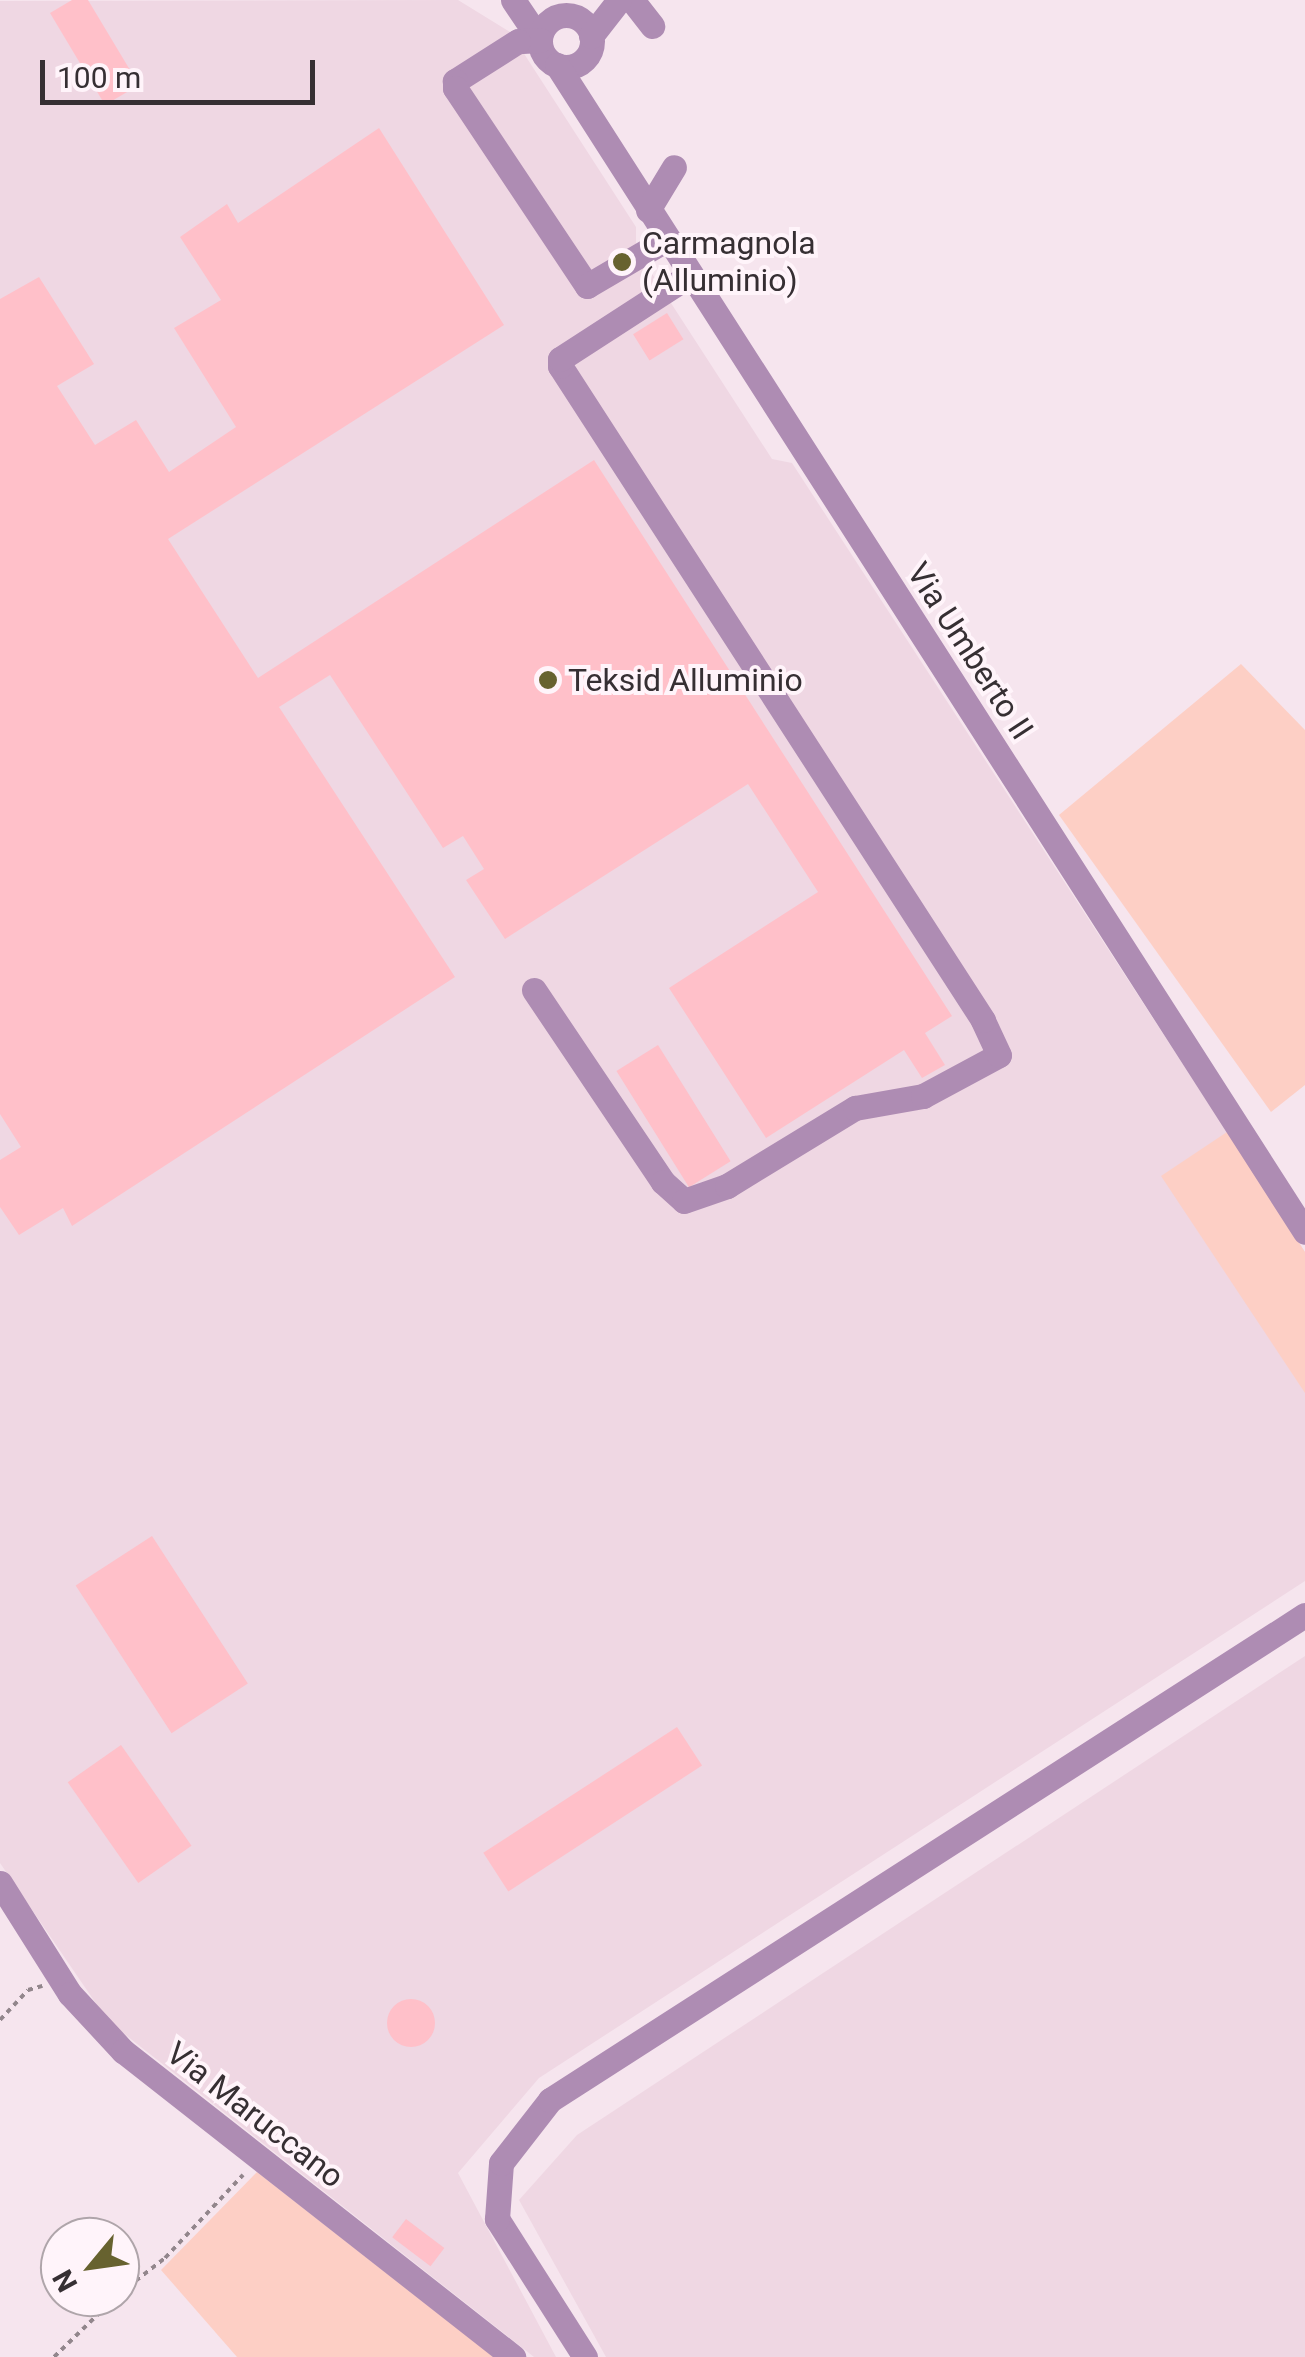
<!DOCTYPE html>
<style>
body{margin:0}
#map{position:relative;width:1305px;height:2357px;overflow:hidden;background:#f6e5ee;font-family:Roboto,sans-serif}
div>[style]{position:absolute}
.built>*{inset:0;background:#efd7e3}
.green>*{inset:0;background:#fdcfc5}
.building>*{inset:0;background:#ffc0c9;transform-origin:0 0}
.round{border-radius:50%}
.path>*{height:4px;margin-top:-2px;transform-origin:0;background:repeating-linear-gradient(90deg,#92868c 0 5px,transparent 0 10px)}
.minor>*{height:25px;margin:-12.5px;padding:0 12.5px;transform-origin:12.5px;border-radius:12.5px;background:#ae8cb3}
.minor>.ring{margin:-12.5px;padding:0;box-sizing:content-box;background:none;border:25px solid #ae8cb3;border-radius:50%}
.dots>*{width:28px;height:28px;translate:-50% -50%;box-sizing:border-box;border:5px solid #fff4fa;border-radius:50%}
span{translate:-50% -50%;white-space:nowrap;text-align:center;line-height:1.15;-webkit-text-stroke:8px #fff4fa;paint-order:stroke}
.poi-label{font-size:32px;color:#362f33}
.left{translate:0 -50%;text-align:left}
.street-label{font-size:32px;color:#362f33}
.north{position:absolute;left:40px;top:2217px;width:100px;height:100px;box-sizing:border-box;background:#fff4fa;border:2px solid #afa5aa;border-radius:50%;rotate:241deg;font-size:28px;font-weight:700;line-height:40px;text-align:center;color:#362f33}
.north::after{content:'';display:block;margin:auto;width:35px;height:45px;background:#67622f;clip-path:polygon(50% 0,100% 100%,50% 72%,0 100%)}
.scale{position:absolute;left:40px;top:60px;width:275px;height:45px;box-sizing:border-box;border:5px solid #362f33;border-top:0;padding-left:12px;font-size:30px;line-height:35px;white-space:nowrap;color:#362f33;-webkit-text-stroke:8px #fff4fa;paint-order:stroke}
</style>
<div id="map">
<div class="built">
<i style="clip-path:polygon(458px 0,510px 32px,636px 227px,636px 249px,772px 459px,792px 463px,1305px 1252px,1305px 1581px,539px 2078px,458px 2173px,556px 2357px,534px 2357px,108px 2021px,0 1863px,0 1px)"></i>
<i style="clip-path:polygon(1305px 1656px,1305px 2357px,606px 2357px,519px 2200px,577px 2135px)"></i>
</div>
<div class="green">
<i style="clip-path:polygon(1241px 664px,1305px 730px,1305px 1085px,1271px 1112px,1059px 815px)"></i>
<i style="clip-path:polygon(1227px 1132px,1305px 1252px,1305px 1393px,1161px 1176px)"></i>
<i style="clip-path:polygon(257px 2172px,494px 2357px,237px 2357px,161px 2270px)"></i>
</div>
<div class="building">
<i style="clip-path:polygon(72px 0,88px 0,139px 85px,105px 105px,50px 13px)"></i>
<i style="clip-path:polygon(379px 128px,504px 325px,168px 539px,258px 678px,594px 460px,952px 1016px,925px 1033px,945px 1065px,922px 1078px,904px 1050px,766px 1138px,669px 988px,818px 892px,748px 784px,505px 939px,466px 880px,484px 869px,463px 836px,443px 848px,330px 675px,279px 707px,455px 977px,72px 1226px,63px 1208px,19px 1235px,0 1207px,0 1160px,21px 1147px,0 1114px,0 299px,39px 277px,94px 364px,57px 386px,95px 445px,136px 420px,169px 472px,236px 427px,174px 328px,221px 300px,180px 237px,227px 204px,238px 223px)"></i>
<i style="left:667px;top:313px;width:31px;height:40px;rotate:58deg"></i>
<i style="left:658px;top:1045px;width:137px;height:49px;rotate:58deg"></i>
<i style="left:152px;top:1536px;width:176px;height:91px;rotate:57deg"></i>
<i style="left:677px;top:1727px;width:46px;height:231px;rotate:57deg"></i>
<i style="left:121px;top:1745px;width:123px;height:65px;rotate:55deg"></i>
<i class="round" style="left:387px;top:1999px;width:48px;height:48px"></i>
<i style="left:406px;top:2219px;width:48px;height:23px;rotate:37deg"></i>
</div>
<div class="path">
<i style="left:0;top:2020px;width:41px;rotate:-47deg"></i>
<i style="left:28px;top:1990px;width:15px;rotate:-16deg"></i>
<i style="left:120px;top:2293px;width:57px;rotate:-37.9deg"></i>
<i style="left:165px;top:2258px;width:114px;rotate:-46.8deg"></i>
<i style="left:54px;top:2357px;width:86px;rotate:-44.1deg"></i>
</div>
<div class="minor">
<i style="left:513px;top:0;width:48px;rotate:56deg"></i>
<i style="left:632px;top:0;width:33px;rotate:52deg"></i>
<i class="ring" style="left:540px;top:15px;width:27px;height:27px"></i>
<i style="left:591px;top:36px;width:46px;rotate:-52.1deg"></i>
<i style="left:540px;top:40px;width:22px;rotate:177deg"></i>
<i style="left:518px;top:41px;width:75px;rotate:147.6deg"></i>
<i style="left:455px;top:81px;width:7px;rotate:90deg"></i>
<i style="left:455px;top:88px;width:238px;rotate:56.3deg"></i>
<i style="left:587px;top:286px;width:93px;rotate:-30.4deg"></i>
<i style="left:557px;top:65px;width:1386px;rotate:57.34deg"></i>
<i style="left:648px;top:210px;width:50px;rotate:-58.8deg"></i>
<i style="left:534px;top:990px;width:231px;rotate:56.1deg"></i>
<i style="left:663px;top:1182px;width:28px;rotate:42deg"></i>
<i style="left:684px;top:1201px;width:46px;rotate:-19.2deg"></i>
<i style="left:727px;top:1186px;width:150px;rotate:-31.4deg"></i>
<i style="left:855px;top:1108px;width:69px;rotate:-10deg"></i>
<i style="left:923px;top:1096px;width:86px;rotate:-28.3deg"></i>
<i style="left:999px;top:1055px;width:38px;rotate:-115deg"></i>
<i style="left:983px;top:1020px;width:779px;rotate:-122.89deg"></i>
<i style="left:560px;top:366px;width:7px;rotate:-90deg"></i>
<i style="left:560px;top:359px;width:155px;rotate:-32.9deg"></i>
<i style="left:0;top:1883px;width:131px;rotate:57.8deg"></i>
<i style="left:70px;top:1994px;width:78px;rotate:47.1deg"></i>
<i style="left:123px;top:2051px;width:496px;rotate:38.1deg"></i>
<i style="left:585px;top:2357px;width:164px;rotate:-122.5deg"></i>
<i style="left:497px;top:2219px;width:56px;rotate:-85.9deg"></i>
<i style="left:501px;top:2163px;width:80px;rotate:-52.1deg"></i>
<i style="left:550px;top:2100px;width:897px;rotate:-32.72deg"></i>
</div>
<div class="dots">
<i style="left:622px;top:262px;background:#67622f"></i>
<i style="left:548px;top:680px;background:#67622f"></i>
</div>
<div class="poi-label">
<span class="left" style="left:642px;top:262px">Carmagnola<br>(Alluminio)</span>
<span class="left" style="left:568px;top:680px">Teksid Alluminio</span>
</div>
<div class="street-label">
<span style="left:970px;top:651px;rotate:57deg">Via Umberto II</span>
<span style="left:255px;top:2115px;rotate:38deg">Via Maruccano</span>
</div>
<div class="north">N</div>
<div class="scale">100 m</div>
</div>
